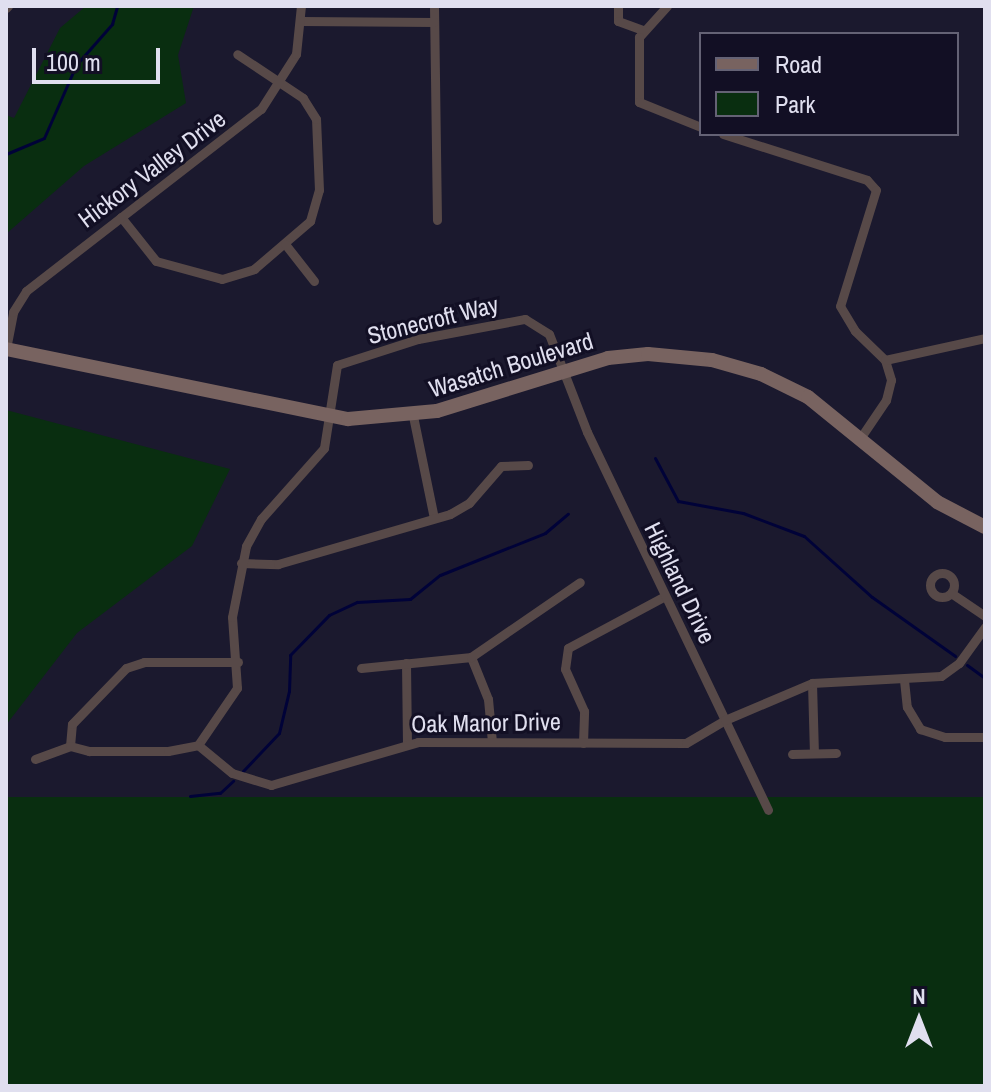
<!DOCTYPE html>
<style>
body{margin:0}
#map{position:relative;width:991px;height:1092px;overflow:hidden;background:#1b192e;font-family:"Archivo Narrow",sans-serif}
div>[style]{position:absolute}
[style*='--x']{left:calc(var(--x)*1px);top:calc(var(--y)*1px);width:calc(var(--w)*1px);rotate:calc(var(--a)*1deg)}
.green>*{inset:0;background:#092e10;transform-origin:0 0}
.stream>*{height:3px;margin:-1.5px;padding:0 1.5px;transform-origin:1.5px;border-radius:1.5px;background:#000238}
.street>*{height:9px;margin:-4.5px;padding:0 4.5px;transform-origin:4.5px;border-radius:4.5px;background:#574948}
.street>.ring{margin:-4.5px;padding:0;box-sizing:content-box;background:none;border:9px solid #574948;border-radius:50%}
.secondary>*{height:14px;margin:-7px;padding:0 7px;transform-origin:7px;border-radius:7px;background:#786360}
span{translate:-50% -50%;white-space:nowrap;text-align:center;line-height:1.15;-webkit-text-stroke:6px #120f24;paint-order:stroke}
.street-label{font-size:24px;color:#e0dfef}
.frame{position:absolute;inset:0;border:8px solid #e0dfef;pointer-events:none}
.legend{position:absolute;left:699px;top:32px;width:260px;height:104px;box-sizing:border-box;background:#120f24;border:2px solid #646275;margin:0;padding:10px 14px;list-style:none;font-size:24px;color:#e0dfef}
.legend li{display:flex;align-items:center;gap:16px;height:40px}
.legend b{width:40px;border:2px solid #646275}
.north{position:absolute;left:879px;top:980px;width:80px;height:80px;-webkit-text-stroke:6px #120f24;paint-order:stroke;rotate:0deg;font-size:22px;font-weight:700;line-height:32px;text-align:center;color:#e0dfef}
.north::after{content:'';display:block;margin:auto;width:28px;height:36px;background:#e0dfef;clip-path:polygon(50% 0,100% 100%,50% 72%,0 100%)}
.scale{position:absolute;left:32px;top:48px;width:128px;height:36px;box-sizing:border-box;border:4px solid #e0dfef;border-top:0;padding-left:10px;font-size:24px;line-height:28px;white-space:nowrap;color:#e0dfef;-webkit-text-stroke:6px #120f24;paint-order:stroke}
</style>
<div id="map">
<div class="green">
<i style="clip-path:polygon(86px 6px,194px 6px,178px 55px,186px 103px,84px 166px,6px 234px,6px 115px,14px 118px,60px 28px)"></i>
<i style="clip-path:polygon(6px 410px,230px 469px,192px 546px,77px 633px,6px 725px)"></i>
<i style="left:985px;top:797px;width:289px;height:979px;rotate:90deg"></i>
</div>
<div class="stream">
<i style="--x:6;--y:154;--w:41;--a:-22.8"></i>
<i style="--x:44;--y:138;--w:80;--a:-66.3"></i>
<i style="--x:76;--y:65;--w:55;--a:-48.7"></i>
<i style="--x:112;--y:24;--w:19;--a:-74"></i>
<i style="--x:655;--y:458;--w:49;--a:61.9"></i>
<i style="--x:678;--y:501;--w:66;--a:10.5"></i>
<i style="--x:743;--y:513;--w:65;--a:20.7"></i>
<i style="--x:804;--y:536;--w:91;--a:41.9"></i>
<i style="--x:872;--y:597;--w:102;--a:35.4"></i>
<i style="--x:967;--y:665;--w:22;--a:36"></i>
<i style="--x:243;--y:771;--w:52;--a:-46.5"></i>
<i style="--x:279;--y:733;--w:43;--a:-76.6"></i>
<i style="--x:289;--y:691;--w:36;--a:-88"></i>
<i style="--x:290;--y:655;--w:56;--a:-45.7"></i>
<i style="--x:329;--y:615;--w:31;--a:-25"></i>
<i style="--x:357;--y:602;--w:53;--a:-3.2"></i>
<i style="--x:410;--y:599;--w:38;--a:-39"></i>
<i style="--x:440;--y:575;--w:113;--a:-21.8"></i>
<i style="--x:545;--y:533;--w:30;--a:-40"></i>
<i style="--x:190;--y:796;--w:30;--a:-6"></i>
<i style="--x:220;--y:793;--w:18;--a:-43"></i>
</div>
<div class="street">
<i style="--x:434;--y:6;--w:214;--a:89.2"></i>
<i style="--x:618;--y:6;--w:15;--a:90"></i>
<i style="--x:618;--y:21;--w:27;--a:20"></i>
<i style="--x:667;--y:6;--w:42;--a:132.1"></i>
<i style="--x:639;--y:37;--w:65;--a:90"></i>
<i style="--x:639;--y:102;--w:67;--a:22"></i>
<i style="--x:6;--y:8;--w:3;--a:-45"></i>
<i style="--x:301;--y:21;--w:133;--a:0.4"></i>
<i style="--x:723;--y:134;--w:151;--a:17.7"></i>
<i style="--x:867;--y:180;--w:13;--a:48"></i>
<i style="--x:876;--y:190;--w:121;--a:107.2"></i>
<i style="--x:840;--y:306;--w:29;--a:59"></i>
<i style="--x:855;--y:331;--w:42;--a:44"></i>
<i style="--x:885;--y:360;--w:21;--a:73"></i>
<i style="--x:891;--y:380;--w:21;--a:104"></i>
<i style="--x:886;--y:400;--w:45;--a:124"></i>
<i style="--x:121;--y:217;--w:56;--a:51.5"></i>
<i style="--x:156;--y:261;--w:68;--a:15.3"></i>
<i style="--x:222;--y:279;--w:34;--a:-17"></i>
<i style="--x:254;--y:269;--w:74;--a:-40.6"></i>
<i style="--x:310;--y:221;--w:32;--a:-74"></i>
<i style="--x:319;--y:190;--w:71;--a:-92.4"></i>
<i style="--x:316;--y:119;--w:25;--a:-122"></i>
<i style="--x:303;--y:98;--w:79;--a:-146.3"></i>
<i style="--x:285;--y:244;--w:47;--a:51.9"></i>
<i style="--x:6;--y:349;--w:38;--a:-79"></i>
<i style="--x:13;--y:312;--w:25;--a:-58"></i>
<i style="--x:26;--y:291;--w:297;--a:-37.8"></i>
<i style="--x:261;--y:109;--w:65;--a:-57.5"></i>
<i style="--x:296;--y:54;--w:48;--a:-84.1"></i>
<i style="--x:885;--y:360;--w:102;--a:-12.4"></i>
<i style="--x:413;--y:416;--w:104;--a:78.4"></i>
<i style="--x:241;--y:563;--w:37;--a:2"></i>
<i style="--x:278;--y:564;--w:179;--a:-16.2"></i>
<i style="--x:450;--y:514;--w:22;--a:-30"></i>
<i style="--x:469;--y:503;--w:49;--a:-49.1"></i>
<i style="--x:501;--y:466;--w:27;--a:-2"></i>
<i class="ring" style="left:930px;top:573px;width:15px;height:15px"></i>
<i style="--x:951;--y:593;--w:41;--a:34.1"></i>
<i style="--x:471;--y:657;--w:45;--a:68"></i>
<i style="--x:488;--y:699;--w:43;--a:84.7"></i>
<i style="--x:406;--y:663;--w:81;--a:89.3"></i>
<i style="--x:361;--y:668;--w:111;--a:-5.7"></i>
<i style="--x:471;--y:657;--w:132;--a:-34.5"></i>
<i style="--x:904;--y:680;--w:27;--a:84"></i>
<i style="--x:907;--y:707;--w:26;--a:59"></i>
<i style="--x:920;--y:729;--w:26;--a:18"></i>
<i style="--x:945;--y:737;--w:40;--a:0"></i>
<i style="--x:812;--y:683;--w:70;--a:88.4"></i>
<i style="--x:583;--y:743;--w:32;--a:-88"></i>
<i style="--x:584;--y:711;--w:46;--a:-114.3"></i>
<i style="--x:565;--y:669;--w:21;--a:-82"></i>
<i style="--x:568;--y:648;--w:108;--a:-28.2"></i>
<i style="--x:198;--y:745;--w:69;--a:-55.6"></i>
<i style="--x:237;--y:688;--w:71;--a:-94"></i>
<i style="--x:232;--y:617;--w:72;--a:-78.8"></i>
<i style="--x:246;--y:546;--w:31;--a:-61"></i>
<i style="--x:261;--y:519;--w:95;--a:-48.4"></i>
<i style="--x:324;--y:448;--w:84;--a:-81.1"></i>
<i style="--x:337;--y:365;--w:85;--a:-17.8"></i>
<i style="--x:418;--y:339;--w:109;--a:-10.6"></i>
<i style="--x:525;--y:319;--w:28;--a:32"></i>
<i style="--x:549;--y:334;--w:105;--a:68.8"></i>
<i style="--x:587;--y:432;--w:419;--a:64.4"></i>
<i style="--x:198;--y:745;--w:44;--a:39.5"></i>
<i style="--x:232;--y:773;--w:41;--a:17.1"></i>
<i style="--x:271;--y:785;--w:153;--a:-16.3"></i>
<i style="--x:418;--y:742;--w:268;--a:0.2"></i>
<i style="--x:686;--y:743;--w:45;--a:-30.5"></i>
<i style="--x:725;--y:720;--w:95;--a:-23"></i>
<i style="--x:812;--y:683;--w:129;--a:-3.1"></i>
<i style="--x:941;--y:676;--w:22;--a:-36"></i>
<i style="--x:959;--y:663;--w:44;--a:-54.2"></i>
<i style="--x:70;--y:746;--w:22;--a:-85"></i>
<i style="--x:72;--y:724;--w:78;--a:-46"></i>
<i style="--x:126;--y:668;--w:19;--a:-18"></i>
<i style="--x:144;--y:662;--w:94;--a:0"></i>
<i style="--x:792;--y:754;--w:44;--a:-1.3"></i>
<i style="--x:35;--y:759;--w:37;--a:-20"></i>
<i style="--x:70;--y:746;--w:20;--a:15"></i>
<i style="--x:89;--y:751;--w:79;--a:0"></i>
<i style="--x:168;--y:751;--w:31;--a:-11"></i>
</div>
<div class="secondary">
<i style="--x:6;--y:349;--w:349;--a:11.6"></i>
<i style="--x:348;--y:419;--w:89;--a:-5.1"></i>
<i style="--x:437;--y:411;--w:179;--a:-17.2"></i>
<i style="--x:608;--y:358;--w:40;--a:-5.7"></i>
<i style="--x:648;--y:354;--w:64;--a:5.4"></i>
<i style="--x:712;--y:360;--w:51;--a:15.9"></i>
<i style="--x:761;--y:374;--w:52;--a:26.1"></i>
<i style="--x:808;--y:397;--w:166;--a:39.1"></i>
<i style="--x:937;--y:502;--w:54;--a:27.5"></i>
</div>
<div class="street-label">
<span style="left:152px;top:169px;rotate:-37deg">Hickory Valley Drive</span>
<span style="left:433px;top:320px;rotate:-14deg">Stonecroft Way</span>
<span style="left:511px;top:365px;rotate:-17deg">Wasatch Boulevard</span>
<span style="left:680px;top:583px;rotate:64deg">Highland Drive</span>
<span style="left:486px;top:723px;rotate:-1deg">Oak Manor Drive</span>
</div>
<div class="frame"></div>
<ul class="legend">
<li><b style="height:10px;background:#786360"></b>Road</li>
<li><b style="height:22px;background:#092e10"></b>Park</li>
</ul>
<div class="north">N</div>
<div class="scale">100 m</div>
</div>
